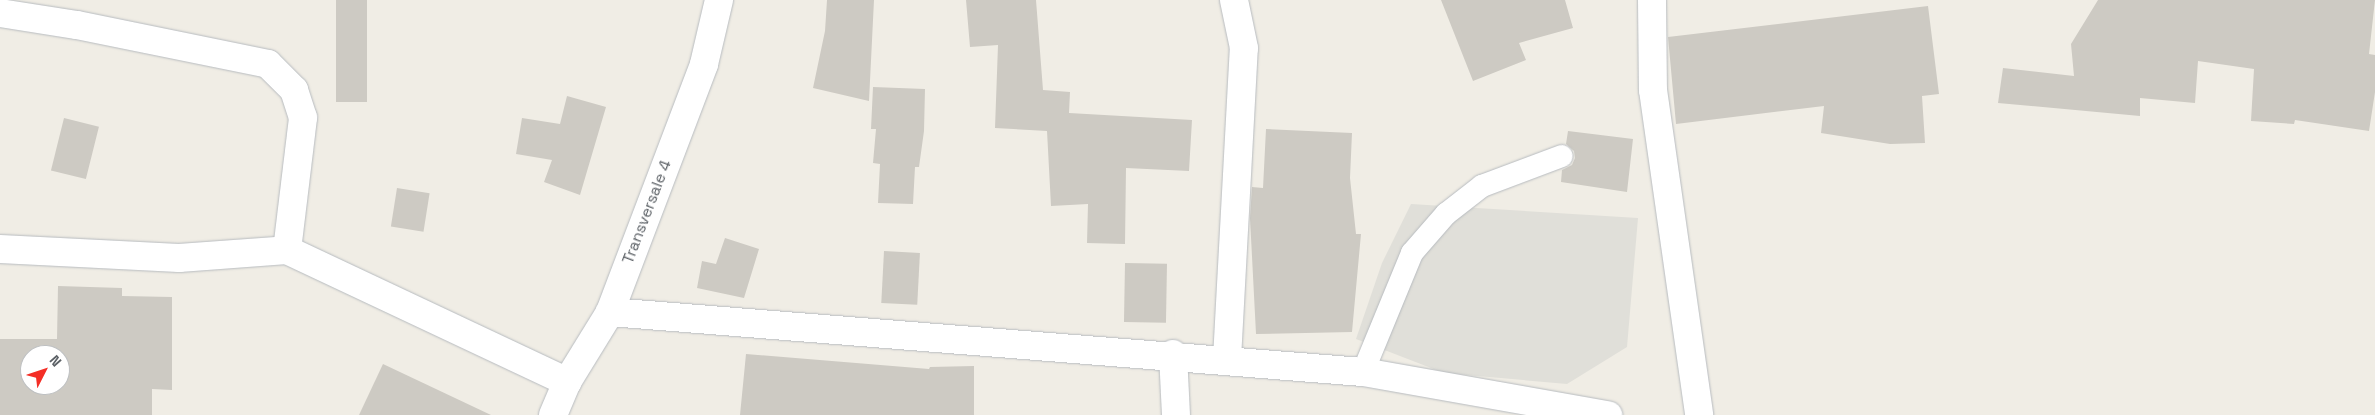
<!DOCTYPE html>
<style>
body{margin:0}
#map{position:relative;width:2375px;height:415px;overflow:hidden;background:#f0ede5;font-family:"Space Grotesk",sans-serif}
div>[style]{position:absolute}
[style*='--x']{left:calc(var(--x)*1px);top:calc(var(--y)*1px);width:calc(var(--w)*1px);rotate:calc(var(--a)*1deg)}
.industrial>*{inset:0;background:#e0dfd9}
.building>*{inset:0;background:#cdcac3;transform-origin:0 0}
.roads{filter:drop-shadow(0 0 1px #b7bbbf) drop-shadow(0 0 1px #b7bbbf)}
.service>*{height:22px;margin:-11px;padding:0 11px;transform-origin:11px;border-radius:11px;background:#fff}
.minor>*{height:28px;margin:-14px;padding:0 14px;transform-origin:14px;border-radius:14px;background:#fff}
.secondary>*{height:28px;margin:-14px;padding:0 14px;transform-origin:14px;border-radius:14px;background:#fff}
span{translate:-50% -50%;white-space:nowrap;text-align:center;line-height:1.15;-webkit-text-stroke:4px #fff;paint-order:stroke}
.street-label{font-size:16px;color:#5c6166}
.north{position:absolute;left:20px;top:345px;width:50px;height:50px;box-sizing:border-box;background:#fff;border:1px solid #bec0c2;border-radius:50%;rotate:49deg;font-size:14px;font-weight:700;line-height:20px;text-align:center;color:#5c6166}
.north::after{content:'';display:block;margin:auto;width:18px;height:22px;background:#f42e26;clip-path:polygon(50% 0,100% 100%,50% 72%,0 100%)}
</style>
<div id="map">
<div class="industrial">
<i style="clip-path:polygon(1411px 204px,1638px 218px,1627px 347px,1567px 384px,1444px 373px,1356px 339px,1382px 263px)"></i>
</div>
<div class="building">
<i style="left:336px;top:0;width:31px;height:102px"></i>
<i style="clip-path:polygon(827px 0,874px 0,869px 101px,813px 88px,825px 31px)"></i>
<i style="clip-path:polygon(966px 0,1036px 0,1043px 90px,1070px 92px,1069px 113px,1192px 120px,1189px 171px,1126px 168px,1125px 244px,1087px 243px,1088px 204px,1051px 206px,1047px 131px,995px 128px,998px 45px,970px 47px)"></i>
<i style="clip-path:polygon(1441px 0,1565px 0,1573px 28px,1519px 43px,1526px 60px,1473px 81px)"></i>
<i style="clip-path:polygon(2098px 0,2375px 0,2369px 54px,2375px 55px,2375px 92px,2369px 131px,2295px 120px,2294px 124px,2251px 121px,2254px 69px,2198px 61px,2195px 103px,2140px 98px,2140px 116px,1998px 103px,2003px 68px,2074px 76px,2071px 44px)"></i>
<i style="clip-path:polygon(1928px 6px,1939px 94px,1922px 96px,1925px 143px,1890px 144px,1821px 133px,1824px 106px,1676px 124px,1668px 37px)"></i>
<i style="clip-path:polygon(873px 87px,925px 89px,924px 131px,919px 167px,915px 167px,913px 204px,878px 203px,880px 164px,873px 163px,876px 129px,871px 129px)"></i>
<i style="clip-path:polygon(567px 96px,606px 107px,580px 195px,544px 182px,552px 160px,516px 154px,522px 118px,560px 124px)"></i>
<i style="left:64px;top:118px;width:36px;height:54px;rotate:14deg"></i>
<i style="clip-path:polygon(1266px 129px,1352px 133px,1350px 178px,1356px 234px,1361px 234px,1352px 332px,1256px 334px,1250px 218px,1252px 187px,1263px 188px)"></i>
<i style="clip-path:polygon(1568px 131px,1633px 139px,1627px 192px,1561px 182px,1562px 170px,1572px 165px,1575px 158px,1574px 151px,1566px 144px)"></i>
<i style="left:397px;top:188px;width:33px;height:39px;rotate:9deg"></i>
<i style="clip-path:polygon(725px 238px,759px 249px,744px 298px,697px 288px,702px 261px,716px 264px)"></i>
<i style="left:884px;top:251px;width:36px;height:52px;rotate:3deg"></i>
<i style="left:1125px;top:263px;width:42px;height:59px;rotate:1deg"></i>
<i style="clip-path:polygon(evenodd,58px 286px,122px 288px,122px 296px,172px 297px,172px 390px,152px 389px,152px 415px,0 415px,0 339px,57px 339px,58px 286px,30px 355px,60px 355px,60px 385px,30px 385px,30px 355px)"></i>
<i style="clip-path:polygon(746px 354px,929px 369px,930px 367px,974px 366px,974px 415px,740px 415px)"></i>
<i style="clip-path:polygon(383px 364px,491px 415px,359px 415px)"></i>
</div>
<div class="roads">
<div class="service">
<i style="--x:1363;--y:372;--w:129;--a:-67.6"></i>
<i style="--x:1412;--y:253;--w:52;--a:-48.9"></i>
<i style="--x:1446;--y:214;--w:46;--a:-37.9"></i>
<i style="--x:1482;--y:186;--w:85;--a:-20.6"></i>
</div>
<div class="minor">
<i style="--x:1652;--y:0;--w:90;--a:89.4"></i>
<i style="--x:1653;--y:90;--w:328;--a:81.9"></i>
<i style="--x:0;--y:13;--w:78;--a:8.9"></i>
<i style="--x:77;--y:25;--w:195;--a:11.5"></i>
<i style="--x:268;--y:64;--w:37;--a:45"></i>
<i style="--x:294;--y:90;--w:29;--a:72"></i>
<i style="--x:303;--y:118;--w:133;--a:96.9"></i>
<i style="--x:0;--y:249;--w:179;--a:2.9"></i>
<i style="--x:179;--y:258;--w:108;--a:-4.2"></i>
<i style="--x:287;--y:250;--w:310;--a:25.2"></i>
<i style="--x:610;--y:312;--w:755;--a:4.56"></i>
<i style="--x:1363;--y:372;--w:249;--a:10"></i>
<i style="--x:1173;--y:354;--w:61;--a:87.2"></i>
<i style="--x:1227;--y:359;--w:311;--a:-86.9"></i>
<i style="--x:1244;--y:48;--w:49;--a:-101.8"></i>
</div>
<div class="secondary">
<i style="--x:553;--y:415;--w:36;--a:-67"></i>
<i style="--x:567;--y:382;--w:82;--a:-58.4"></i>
<i style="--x:610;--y:312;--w:265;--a:-69.2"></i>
<i style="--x:704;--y:64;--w:66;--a:-76.8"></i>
</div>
</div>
<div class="street-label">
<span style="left:647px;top:212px;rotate:-69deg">Transversale 4</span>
</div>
<div class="north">N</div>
</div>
